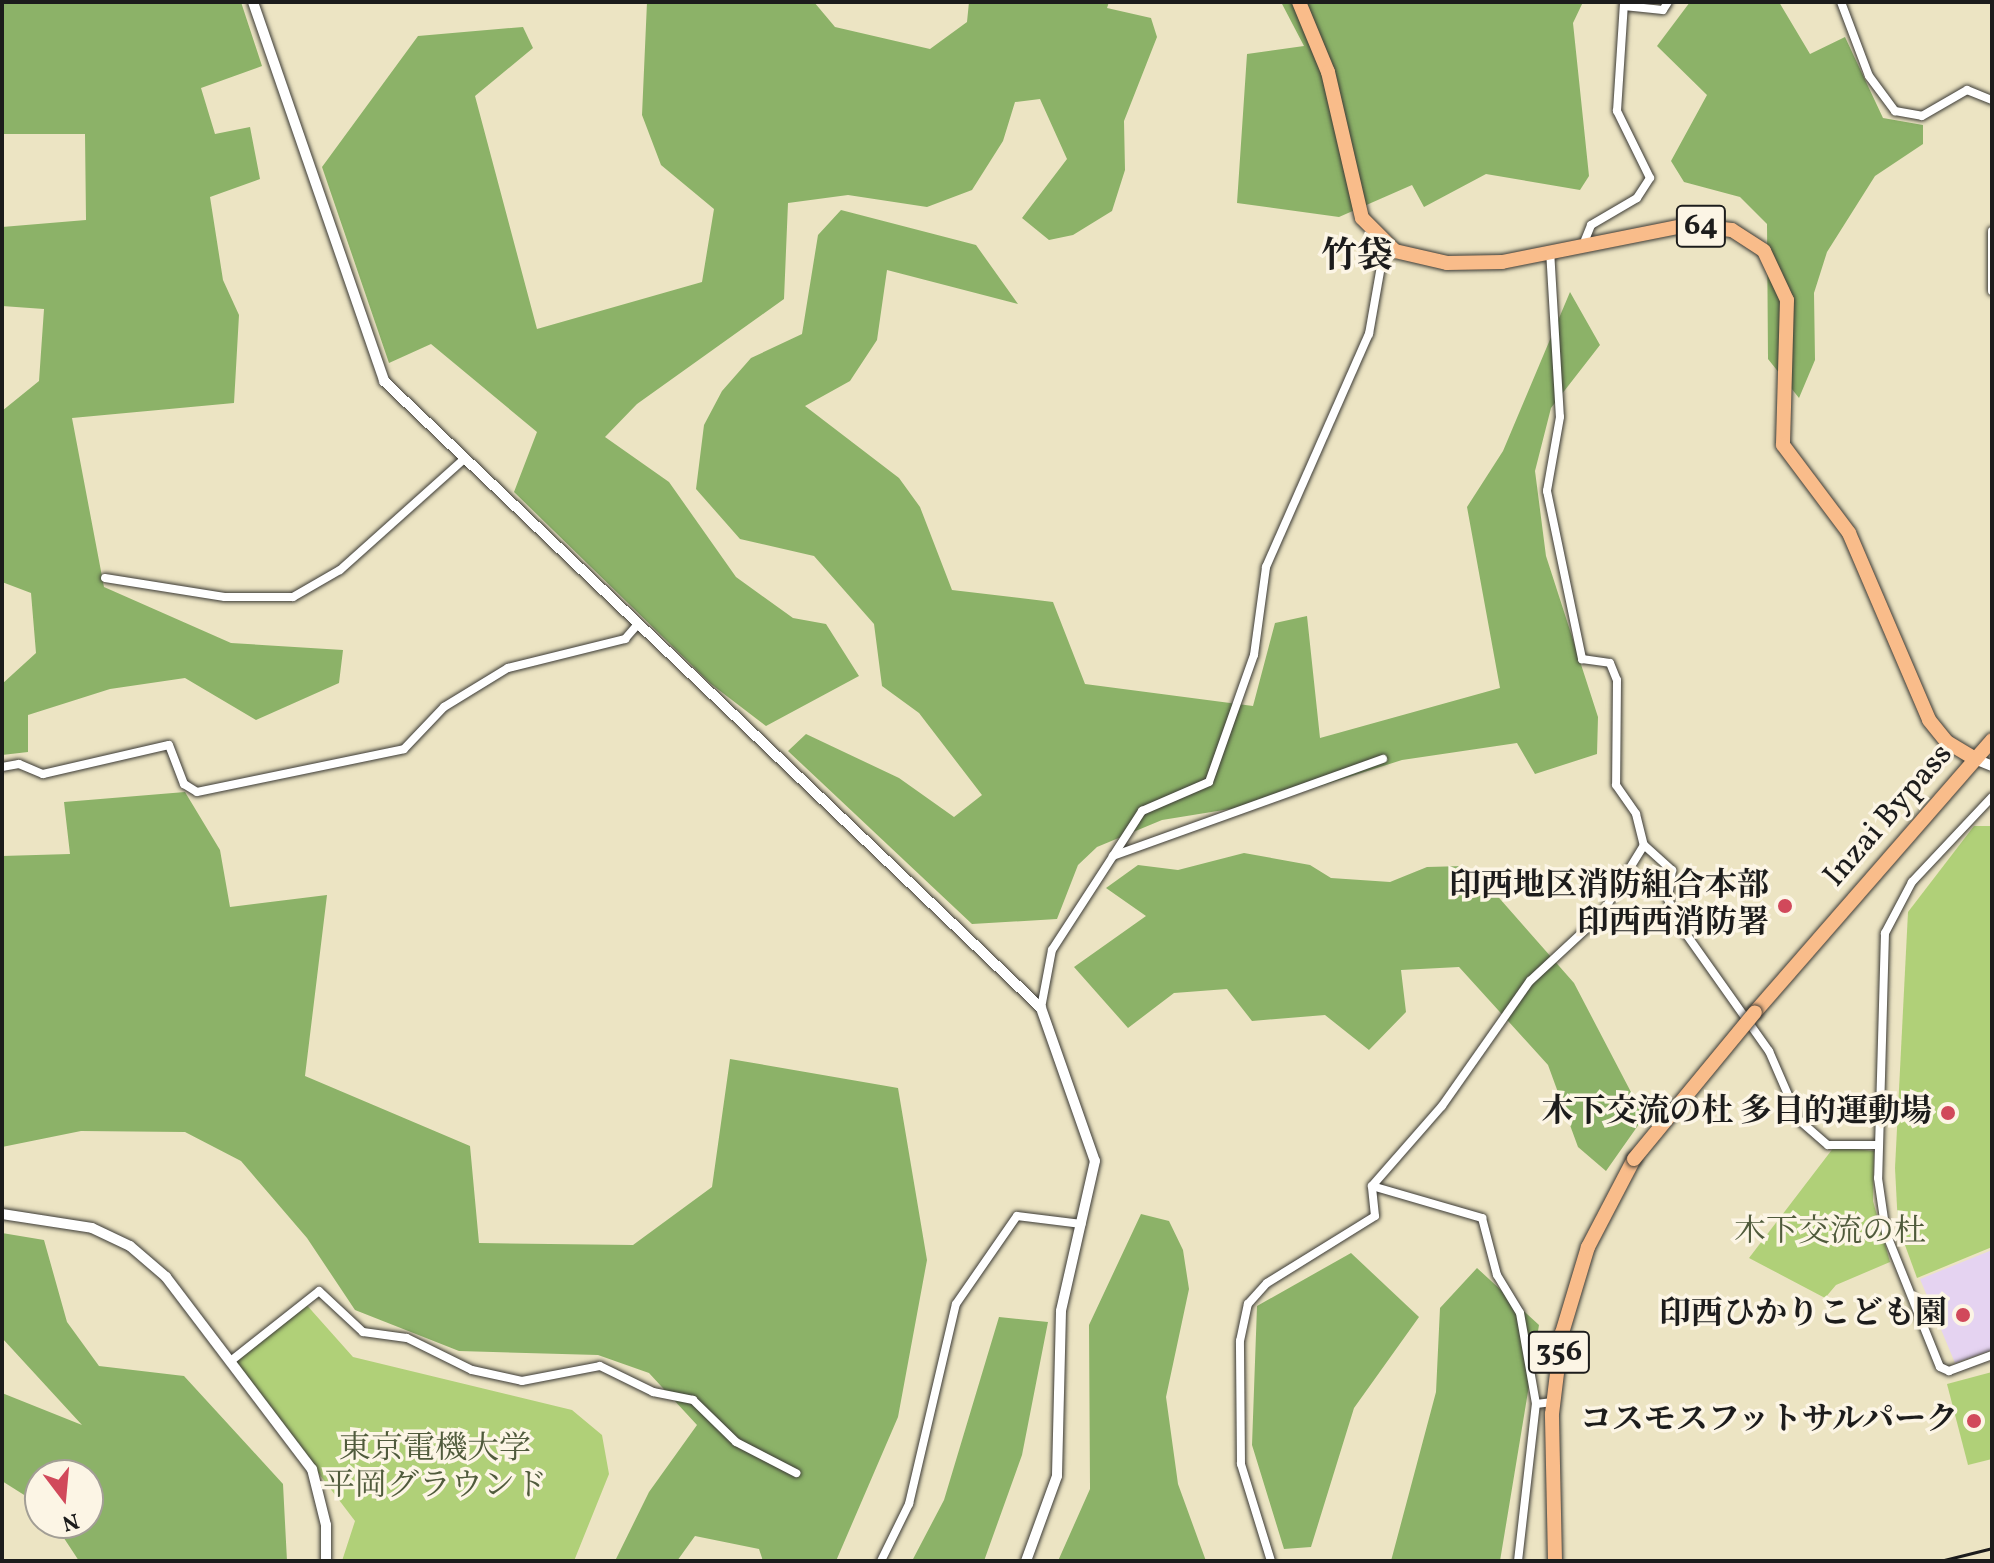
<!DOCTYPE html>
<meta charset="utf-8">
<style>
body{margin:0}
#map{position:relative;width:1994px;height:1563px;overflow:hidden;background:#ece4c3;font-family:Vollkorn,"Noto Serif JP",serif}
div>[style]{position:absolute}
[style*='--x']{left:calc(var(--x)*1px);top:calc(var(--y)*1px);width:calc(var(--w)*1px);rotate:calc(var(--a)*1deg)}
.built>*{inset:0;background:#e5d3f1}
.green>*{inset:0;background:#b0d078}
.forest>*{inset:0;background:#8cb268}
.roads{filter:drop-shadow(0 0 2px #3b3a35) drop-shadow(0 0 2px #3b3a35)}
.minor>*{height:8px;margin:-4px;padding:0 4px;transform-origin:4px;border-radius:4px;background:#fff}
.tertiary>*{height:10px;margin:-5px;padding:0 5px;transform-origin:5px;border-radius:5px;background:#fff}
.primary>*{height:14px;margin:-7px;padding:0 7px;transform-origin:7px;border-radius:7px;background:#f9bc8a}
.trunk>*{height:14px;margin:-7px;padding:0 7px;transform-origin:7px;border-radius:7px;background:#f9bc8a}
.rail>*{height:3px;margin:-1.5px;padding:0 1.5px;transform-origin:1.5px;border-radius:1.5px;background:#1c1c1c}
.bridges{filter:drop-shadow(0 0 2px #3b3a35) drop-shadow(0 0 2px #3b3a35)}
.trunk-bridge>*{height:14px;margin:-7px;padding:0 7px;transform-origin:7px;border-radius:7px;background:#f9bc8a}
.dots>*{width:22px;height:22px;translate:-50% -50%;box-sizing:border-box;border:4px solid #fcf5e5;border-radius:50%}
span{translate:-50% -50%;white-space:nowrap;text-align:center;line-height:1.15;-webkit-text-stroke:7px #fcf5e5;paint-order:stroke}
.shield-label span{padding:2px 6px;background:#fcf5e5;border:2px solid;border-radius:6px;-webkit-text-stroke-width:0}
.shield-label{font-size:30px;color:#1c1c1c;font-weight:700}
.street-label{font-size:32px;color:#1c1c1c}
.poi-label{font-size:32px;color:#1c1c1c;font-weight:700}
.right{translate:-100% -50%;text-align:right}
.park-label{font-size:32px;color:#505b3c}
.quarter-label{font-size:36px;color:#1c1c1c;font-weight:700}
.frame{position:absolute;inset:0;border:4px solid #1c1c1c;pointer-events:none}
.north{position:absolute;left:24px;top:1459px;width:80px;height:80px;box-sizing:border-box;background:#fcf5e5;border:2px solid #a29e95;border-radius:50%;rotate:164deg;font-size:22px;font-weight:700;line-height:32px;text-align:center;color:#1c1c1c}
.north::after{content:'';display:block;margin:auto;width:28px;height:36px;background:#d1495b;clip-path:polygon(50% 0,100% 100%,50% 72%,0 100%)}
</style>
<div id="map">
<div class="built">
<i style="clip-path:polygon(1992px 1250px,1992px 1350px,1955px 1363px,1920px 1279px)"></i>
</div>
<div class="green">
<i style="clip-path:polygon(1974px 826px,1992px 826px,1992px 1247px,1917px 1278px,1898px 1226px,1895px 1168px,1908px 912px)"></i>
<i style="clip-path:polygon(1834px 1147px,1874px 1151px,1873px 1201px,1890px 1262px,1836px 1285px,1825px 1298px,1749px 1258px)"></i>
<i style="clip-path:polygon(304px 1302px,353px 1357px,572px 1410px,602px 1435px,609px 1474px,574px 1561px,342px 1561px,355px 1521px,232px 1360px)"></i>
<i style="clip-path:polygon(1992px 1372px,1992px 1459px,1968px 1465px,1947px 1384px)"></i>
</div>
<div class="forest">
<i style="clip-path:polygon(2px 2px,241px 2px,262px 66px,201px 88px,215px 134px,250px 127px,260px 179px,210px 197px,223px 280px,239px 315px,234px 403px,72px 418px,104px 587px,231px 643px,343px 650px,339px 683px,256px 720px,185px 678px,110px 689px,28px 715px,28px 752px,2px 755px,2px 684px,36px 653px,31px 593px,2px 582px,2px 411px,39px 381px,44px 309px,2px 306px,2px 227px,86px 220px,85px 134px,2px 134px)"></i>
<i style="clip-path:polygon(647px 2px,814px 2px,835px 27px,930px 49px,967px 22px,969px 2px,1109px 2px,1107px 8px,1151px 18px,1157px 37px,1124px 121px,1125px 170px,1112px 211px,1073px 235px,1049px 240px,1022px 218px,1067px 159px,1040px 99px,1015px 102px,1003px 141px,972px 190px,927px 207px,848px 195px,788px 203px,784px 299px,637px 404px,605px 437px,669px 482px,736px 577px,793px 618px,826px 624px,859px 676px,766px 726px,711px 684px,514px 492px,537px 432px,431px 344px,389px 363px,322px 167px,418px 36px,523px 27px,533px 48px,475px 96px,537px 329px,702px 282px,714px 209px,661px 165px,642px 115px)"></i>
<i style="clip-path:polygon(1281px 2px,1583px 2px,1573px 23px,1589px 176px,1580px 190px,1486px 174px,1424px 207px,1412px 185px,1339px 217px,1237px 203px,1247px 54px,1304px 46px)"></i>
<i style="clip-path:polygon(1690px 2px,1779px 2px,1810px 54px,1845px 37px,1883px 118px,1923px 125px,1923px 144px,1875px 176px,1827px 252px,1814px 293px,1815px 360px,1799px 398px,1768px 359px,1767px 224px,1740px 197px,1684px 182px,1671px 161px,1707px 95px,1657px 46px)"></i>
<i style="clip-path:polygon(841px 210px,976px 245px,1018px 304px,887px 270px,877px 340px,850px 381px,805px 406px,899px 478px,920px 507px,952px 590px,1053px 602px,1085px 684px,1253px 706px,1275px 623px,1307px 616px,1320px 738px,1500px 688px,1467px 507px,1503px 451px,1570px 292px,1600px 345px,1551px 408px,1535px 471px,1546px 556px,1598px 717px,1597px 754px,1535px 774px,1517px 743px,1402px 760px,1267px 803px,1162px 820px,1097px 847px,1078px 865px,1057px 919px,972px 924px,788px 751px,806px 734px,899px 778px,954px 817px,982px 795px,919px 713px,882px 686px,874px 624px,814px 556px,740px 539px,696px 489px,704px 425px,722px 391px,751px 358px,802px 334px,818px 235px)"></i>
<i style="clip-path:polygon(185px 792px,220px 850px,230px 907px,327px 895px,305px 1076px,470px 1146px,479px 1243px,633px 1245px,712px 1187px,730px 1059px,898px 1088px,927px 1260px,898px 1417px,836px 1561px,763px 1561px,759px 1549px,695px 1536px,677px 1561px,615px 1561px,649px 1492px,697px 1425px,649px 1373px,598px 1355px,459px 1351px,355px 1310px,307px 1238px,241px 1161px,185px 1132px,81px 1131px,2px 1147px,2px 856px,70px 854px,64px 802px)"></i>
<i style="clip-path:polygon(1244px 853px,1310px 865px,1331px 878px,1390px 882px,1427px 867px,1464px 866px,1486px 883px,1574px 983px,1644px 1117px,1606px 1171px,1578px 1147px,1548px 1065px,1459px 967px,1401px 970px,1406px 1012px,1369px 1050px,1325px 1015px,1252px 1021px,1227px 989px,1174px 993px,1128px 1028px,1074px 967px,1146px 916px,1106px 888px,1138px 865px,1178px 870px)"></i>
<i style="clip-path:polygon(1141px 1214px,1169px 1221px,1183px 1250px,1189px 1289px,1166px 1397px,1178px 1484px,1206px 1561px,1058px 1561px,1090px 1489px,1089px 1325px)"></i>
<i style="clip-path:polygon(2px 1233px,44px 1240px,67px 1322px,99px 1366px,184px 1376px,283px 1484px,287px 1561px,79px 1561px,54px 1523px,88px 1523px,88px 1475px,40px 1475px,40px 1505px,2px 1481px,2px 1393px,82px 1425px,2px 1338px)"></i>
<i style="clip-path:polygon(1351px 1253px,1419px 1317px,1354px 1408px,1311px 1547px,1284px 1549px,1252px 1445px,1257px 1306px)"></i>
<i style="clip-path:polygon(1477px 1268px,1539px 1325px,1500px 1561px,1391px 1561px,1436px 1392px,1440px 1308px)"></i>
<i style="clip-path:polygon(999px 1317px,1048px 1322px,1022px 1455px,984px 1561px,912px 1561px,944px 1500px)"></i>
</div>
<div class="roads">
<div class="minor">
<i style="--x:1841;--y:2;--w:79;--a:69.3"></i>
<i style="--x:1869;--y:76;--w:44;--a:53.4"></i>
<i style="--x:1895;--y:111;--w:27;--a:10"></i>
<i style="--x:1922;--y:116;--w:52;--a:-30"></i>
<i style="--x:1967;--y:90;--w:27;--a:22"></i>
<i style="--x:1624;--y:6;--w:39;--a:6"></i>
<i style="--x:1663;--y:10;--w:9;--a:-58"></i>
<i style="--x:1992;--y:231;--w:60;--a:90"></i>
<i style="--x:1585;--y:240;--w:16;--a:-68"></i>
<i style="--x:1591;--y:225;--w:53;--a:-30.4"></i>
<i style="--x:1637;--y:198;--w:24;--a:-57"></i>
<i style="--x:1650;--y:178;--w:75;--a:-116.2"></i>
<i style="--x:1617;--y:111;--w:109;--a:-86.3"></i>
<i style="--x:1550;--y:250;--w:167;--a:86.6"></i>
<i style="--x:1560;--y:417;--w:75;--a:100"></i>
<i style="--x:1547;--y:491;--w:172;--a:78.2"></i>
<i style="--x:1582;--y:659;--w:28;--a:8"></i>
<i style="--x:1610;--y:663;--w:18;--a:68"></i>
<i style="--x:1617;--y:680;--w:105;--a:90.5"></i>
<i style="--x:1616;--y:785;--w:35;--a:55"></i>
<i style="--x:1636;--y:814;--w:32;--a:76"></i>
<i style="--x:1644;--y:845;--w:38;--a:42"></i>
<i style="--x:1672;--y:870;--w:29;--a:98"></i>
<i style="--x:1668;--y:899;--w:27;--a:66"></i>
<i style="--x:1679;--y:924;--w:156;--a:54.7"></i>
<i style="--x:1769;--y:1051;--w:75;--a:66.5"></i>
<i style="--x:1799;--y:1120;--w:38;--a:41"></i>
<i style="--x:1828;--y:1145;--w:51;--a:0"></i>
<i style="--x:105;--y:578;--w:121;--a:9"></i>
<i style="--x:225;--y:597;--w:68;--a:0"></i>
<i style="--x:293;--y:597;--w:54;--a:-29.9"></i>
<i style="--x:340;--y:570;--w:164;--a:-41.8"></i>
<i style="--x:2;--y:767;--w:17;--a:-10"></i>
<i style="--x:19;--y:764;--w:26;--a:23"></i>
<i style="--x:43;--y:774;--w:129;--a:-13"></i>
<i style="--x:169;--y:745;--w:42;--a:69"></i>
<i style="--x:184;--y:784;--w:15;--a:32"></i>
<i style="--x:197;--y:792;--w:211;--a:-11.7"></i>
<i style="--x:404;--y:749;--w:58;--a:-46.4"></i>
<i style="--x:444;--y:707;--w:75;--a:-31.4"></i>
<i style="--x:508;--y:668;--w:121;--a:-13.9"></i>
<i style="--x:625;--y:639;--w:18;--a:-49"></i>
<i style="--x:1992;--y:797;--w:117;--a:133.3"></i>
<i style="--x:1912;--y:882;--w:58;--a:117.9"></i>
<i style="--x:1885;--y:933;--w:245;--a:91.6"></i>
<i style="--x:1878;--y:1178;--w:56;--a:81.7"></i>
<i style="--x:1886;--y:1233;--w:144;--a:68.1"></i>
<i style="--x:1940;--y:1367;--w:10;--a:24"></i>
<i style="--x:1949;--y:1371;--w:46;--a:-20.4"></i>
<i style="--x:1113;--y:856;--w:54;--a:-57.2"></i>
<i style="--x:1142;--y:811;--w:73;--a:-23.4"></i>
<i style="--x:1209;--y:782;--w:135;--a:-70.5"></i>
<i style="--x:1254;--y:655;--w:89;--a:-82.2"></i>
<i style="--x:1266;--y:567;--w:255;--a:-66.2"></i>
<i style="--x:1369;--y:334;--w:92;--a:-80"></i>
<i style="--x:1041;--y:1008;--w:59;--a:-79.3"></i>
<i style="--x:1052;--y:950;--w:112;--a:-57"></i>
<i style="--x:1113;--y:856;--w:287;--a:-19.8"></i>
<i style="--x:1372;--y:1186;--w:115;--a:16.2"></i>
<i style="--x:1482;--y:1218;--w:59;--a:75.3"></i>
<i style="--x:1497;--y:1275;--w:44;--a:58.8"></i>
<i style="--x:1520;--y:1313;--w:92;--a:80"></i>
<i style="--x:232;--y:1360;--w:111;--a:-38.4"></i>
<i style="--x:319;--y:1291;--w:60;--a:43"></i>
<i style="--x:363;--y:1332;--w:44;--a:7.8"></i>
<i style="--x:407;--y:1338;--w:72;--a:26.2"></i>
<i style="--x:472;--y:1370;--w:51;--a:12.4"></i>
<i style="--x:522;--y:1381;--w:79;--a:-10.9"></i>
<i style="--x:600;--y:1366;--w:59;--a:26.1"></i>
<i style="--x:653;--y:1392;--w:41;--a:11.3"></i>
<i style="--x:693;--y:1400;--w:60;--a:44.3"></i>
<i style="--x:736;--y:1442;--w:68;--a:27.3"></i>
<i style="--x:881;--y:1561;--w:64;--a:-63.8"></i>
<i style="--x:909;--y:1504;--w:205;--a:-76.8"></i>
<i style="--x:956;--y:1304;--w:107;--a:-55.3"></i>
<i style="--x:1017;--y:1216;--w:65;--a:7"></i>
<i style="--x:1271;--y:1561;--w:102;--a:-107.2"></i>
<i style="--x:1241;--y:1464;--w:123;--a:-90.5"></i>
<i style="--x:1240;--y:1341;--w:38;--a:-78"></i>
<i style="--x:1248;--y:1304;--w:28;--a:-48"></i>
<i style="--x:1267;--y:1283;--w:127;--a:-31.8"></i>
<i style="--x:1375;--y:1216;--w:30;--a:-96"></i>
<i style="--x:1372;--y:1186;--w:106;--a:-48.8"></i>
<i style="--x:1442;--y:1106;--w:153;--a:-54.9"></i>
<i style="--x:1530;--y:981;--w:97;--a:-42.9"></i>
<i style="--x:1601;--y:915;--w:82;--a:-58.4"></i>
<i style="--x:1518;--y:1561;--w:158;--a:-83.5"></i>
<i style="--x:1536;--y:1404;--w:17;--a:-7"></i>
</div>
<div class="tertiary">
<i style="--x:253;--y:2;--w:401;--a:70.9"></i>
<i style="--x:384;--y:381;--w:908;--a:43.66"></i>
<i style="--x:1041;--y:1008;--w:162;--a:70.6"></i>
<i style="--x:1095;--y:1161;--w:154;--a:102.8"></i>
<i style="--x:1061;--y:1311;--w:165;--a:91.4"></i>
<i style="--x:1057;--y:1476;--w:90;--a:110"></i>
<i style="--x:1975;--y:759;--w:18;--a:22"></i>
<i style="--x:2;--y:1214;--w:91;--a:8.8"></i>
<i style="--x:92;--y:1228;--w:42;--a:25.3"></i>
<i style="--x:130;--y:1246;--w:48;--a:40.7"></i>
<i style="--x:166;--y:1277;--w:241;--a:52.8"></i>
<i style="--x:312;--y:1469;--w:58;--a:76"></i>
<i style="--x:326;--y:1525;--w:36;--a:90"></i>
</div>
<div class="primary">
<i style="--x:1299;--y:2;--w:76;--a:67.5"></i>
<i style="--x:1328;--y:72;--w:150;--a:76.9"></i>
<i style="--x:1362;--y:218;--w:47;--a:45"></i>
<i style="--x:1395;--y:251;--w:53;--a:13"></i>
<i style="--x:1447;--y:263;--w:55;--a:-1"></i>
<i style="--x:1502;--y:262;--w:190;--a:-11.3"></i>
<i style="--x:1688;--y:225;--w:44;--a:6.5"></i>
<i style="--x:1732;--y:230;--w:38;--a:33"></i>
<i style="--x:1764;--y:251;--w:54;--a:64.9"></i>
<i style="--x:1787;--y:300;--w:145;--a:91.6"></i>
<i style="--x:1783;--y:445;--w:110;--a:53.1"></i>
<i style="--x:1849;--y:533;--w:203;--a:66.8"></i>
<i style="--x:1929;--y:720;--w:28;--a:51"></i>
<i style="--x:1947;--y:742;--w:33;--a:31"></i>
</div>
<div class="trunk">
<i style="--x:1755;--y:1012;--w:361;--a:-48.9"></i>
<i style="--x:1555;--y:1561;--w:147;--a:-91.2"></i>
<i style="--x:1552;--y:1414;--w:82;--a:-83"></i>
<i style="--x:1562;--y:1333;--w:90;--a:-73.2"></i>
<i style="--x:1588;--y:1247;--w:99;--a:-62.4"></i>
</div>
</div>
<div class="rail">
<i style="--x:1940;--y:1561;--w:54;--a:-14"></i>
</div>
<div class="bridges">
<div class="trunk-bridge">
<i style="--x:1634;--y:1159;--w:190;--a:-50.5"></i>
</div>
</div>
<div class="dots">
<i style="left:1785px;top:906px;background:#d1495b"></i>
<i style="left:1948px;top:1113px;background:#d1495b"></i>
<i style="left:1963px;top:1315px;background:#d1495b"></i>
<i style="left:1974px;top:1421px;background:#d1495b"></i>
</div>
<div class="shield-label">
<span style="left:1701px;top:226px">64</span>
<span style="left:1559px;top:1352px">356</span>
</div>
<div class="street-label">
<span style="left:1889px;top:816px;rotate:-49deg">Inzai Bypass</span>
</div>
<div class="poi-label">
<span class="right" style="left:1769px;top:906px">印西地区消防組合本部<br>印西西消防署</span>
<span class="right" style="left:1932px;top:1113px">木下交流の杜 多目的運動場</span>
<span class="right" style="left:1947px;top:1315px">印西ひかりこども園</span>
<span class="right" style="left:1958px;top:1421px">コスモスフットサルパーク</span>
</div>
<div class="park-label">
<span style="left:1830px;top:1233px">木下交流の杜</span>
<span style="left:435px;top:1469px">東京電機大学<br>平岡グラウンド</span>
</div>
<div class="quarter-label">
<span style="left:1357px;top:259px">竹袋</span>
</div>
<div class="frame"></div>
<div class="north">N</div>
</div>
